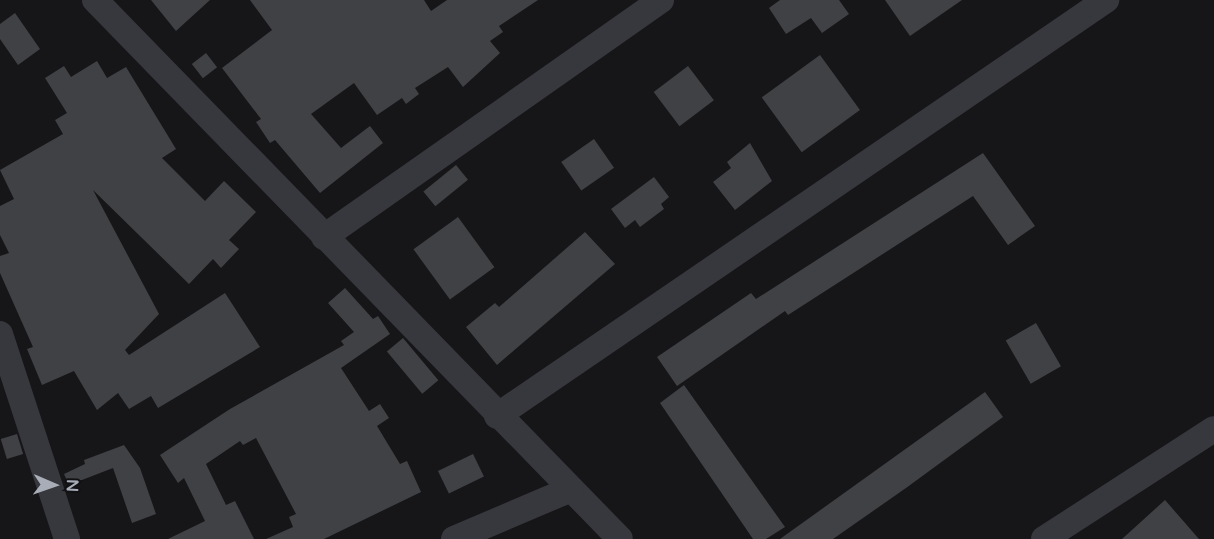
<!DOCTYPE html>
<style>
body{margin:0}
#map{position:relative;width:1214px;height:539px;overflow:hidden;background:#161618;font-family:"Varela Round",sans-serif}
div>[style]{position:absolute}
[style*='--x']{left:calc(var(--x)*1px);top:calc(var(--y)*1px);width:calc(var(--w)*1px);rotate:calc(var(--a)*1deg)}
.building>*{inset:0;background:#404145;transform-origin:0 0}
.minor>*{height:26px;margin:-13px;padding:0 13px;transform-origin:13px;border-radius:13px;background:#37383d}
span{translate:-50% -50%;white-space:nowrap;text-align:center;line-height:1.15;-webkit-text-stroke:5px #111113;paint-order:stroke}
.north{position:absolute;left:24px;top:455px;width:60px;height:60px;-webkit-text-stroke:4px #111113;paint-order:stroke;rotate:92deg;font-size:16px;font-weight:700;line-height:24px;text-align:center;color:#a8adb8}
.north::after{content:'';display:block;margin:auto;width:21px;height:27px;background:#a8adb8;clip-path:polygon(50% 0,100% 100%,50% 72%,0 100%)}
</style>
<div id="map">
<div class="building">
<i style="clip-path:polygon(151px 0,210px 0,176px 31px)"></i>
<i style="clip-path:polygon(250px 0,424px 0,431px 11px,447px 0,538px 0,499px 26px,503px 32px,490px 41px,500px 53px,463px 87px,448px 67px,415px 88px,419px 94px,406px 104px,402px 98px,377px 115px,354px 83px,311px 114px,341px 148px,370px 126px,383px 143px,320px 193px,275px 140px,270px 143px,256px 122px,261px 119px,222px 68px,272px 30px)"></i>
<i style="clip-path:polygon(780px 0,839px 0,849px 14px,822px 33px,811px 18px,786px 34px,769px 8px)"></i>
<i style="clip-path:polygon(885px 0,962px 0,910px 36px)"></i>
<i style="clip-path:polygon(15px 13px,40px 49px,18px 65px,0 39px,0 24px)"></i>
<i style="left:206px;top:53px;width:18px;height:18px;rotate:52deg"></i>
<i style="left:820px;top:55px;width:68px;height:72px;rotate:54deg"></i>
<i style="clip-path:polygon(97px 61px,107px 78px,126px 67px,176px 149px,162px 158px,205px 201px,224px 181px,256px 212px,229px 240px,239px 249px,221px 268px,213px 259px,189px 284px,93px 190px,159px 314px,125px 350px,129px 355px,225px 293px,260px 347px,158px 408px,151px 396px,129px 409px,118px 393px,97px 410px,74px 371px,42px 385px,27px 349px,33px 347px,0 273px,0 256px,9px 253px,0 235px,0 206px,14px 199px,0 170px,63px 134px,55px 120px,67px 113px,45px 78px,64px 66px,71px 77px)"></i>
<i style="left:688px;top:66px;width:43px;height:43px;rotate:53deg"></i>
<i style="left:594px;top:139px;width:35px;height:40px;rotate:55deg"></i>
<i style="clip-path:polygon(750px 143px,772px 181px,735px 210px,713px 182px,731px 168px,727px 162px)"></i>
<i style="clip-path:polygon(983px 153px,1035px 226px,1008px 245px,973px 196px,788px 315px,785px 311px,677px 386px,657px 357px,751px 293px,756px 299px)"></i>
<i style="left:456px;top:165px;width:19px;height:42px;rotate:51deg"></i>
<i style="clip-path:polygon(654px 177px,669px 197px,661px 204px,664px 209px,640px 227px,635px 220px,625px 228px,611px 209px)"></i>
<i style="left:458px;top:217px;width:62px;height:55px;rotate:54deg"></i>
<i style="clip-path:polygon(585px 232px,615px 264px,497px 365px,466px 327px,495px 303px,499px 307px)"></i>
<i style="clip-path:polygon(345px 288px,373px 319px,378px 316px,390px 334px,341px 368px,369px 411px,380px 404px,389px 418px,377px 426px,400px 464px,407px 461px,421px 492px,324px 539px,266px 539px,293px 527px,289px 517px,296px 514px,256px 438px,243px 445px,240px 441px,206px 464px,226px 505px,235px 501px,254px 539px,168px 539px,205px 521px,184px 478px,178px 483px,160px 455px,230px 409px,344px 345px,341px 341px,354px 332px,328px 303px)"></i>
<i style="left:1036px;top:323px;width:50px;height:35px;rotate:60deg"></i>
<i style="left:403px;top:338px;width:55px;height:21px;rotate:50deg"></i>
<i style="clip-path:polygon(684px 385px,785px 527px,766px 539px,753px 539px,660px 403px)"></i>
<i style="clip-path:polygon(985px 392px,1003px 417px,906px 488px,833px 539px,780px 539px)"></i>
<i style="left:17px;top:434px;width:21px;height:17px;rotate:73deg"></i>
<i style="clip-path:polygon(124px 445px,140px 468px,156px 514px,132px 523px,113px 468px,69px 485px,64px 474px,85px 464px,84px 460px)"></i>
<i style="left:473px;top:454px;width:25px;height:39px;rotate:64deg"></i>
<i style="clip-path:polygon(1165px 500px,1199px 539px,1122px 539px)"></i>
</div>
<div class="minor">
<i style="--x:95;--y:0;--w:752;--a:45.75"></i>
<i style="--x:324;--y:237;--w:412;--a:-35.1"></i>
<i style="--x:0;--y:334;--w:216;--a:71.9"></i>
<i style="--x:497;--y:416;--w:738;--a:-34.34"></i>
<i style="--x:454;--y:539;--w:127;--a:-23.1"></i>
<i style="--x:1044;--y:539;--w:202;--a:-32.9"></i>
</div>
<div class="north">N</div>
</div>
